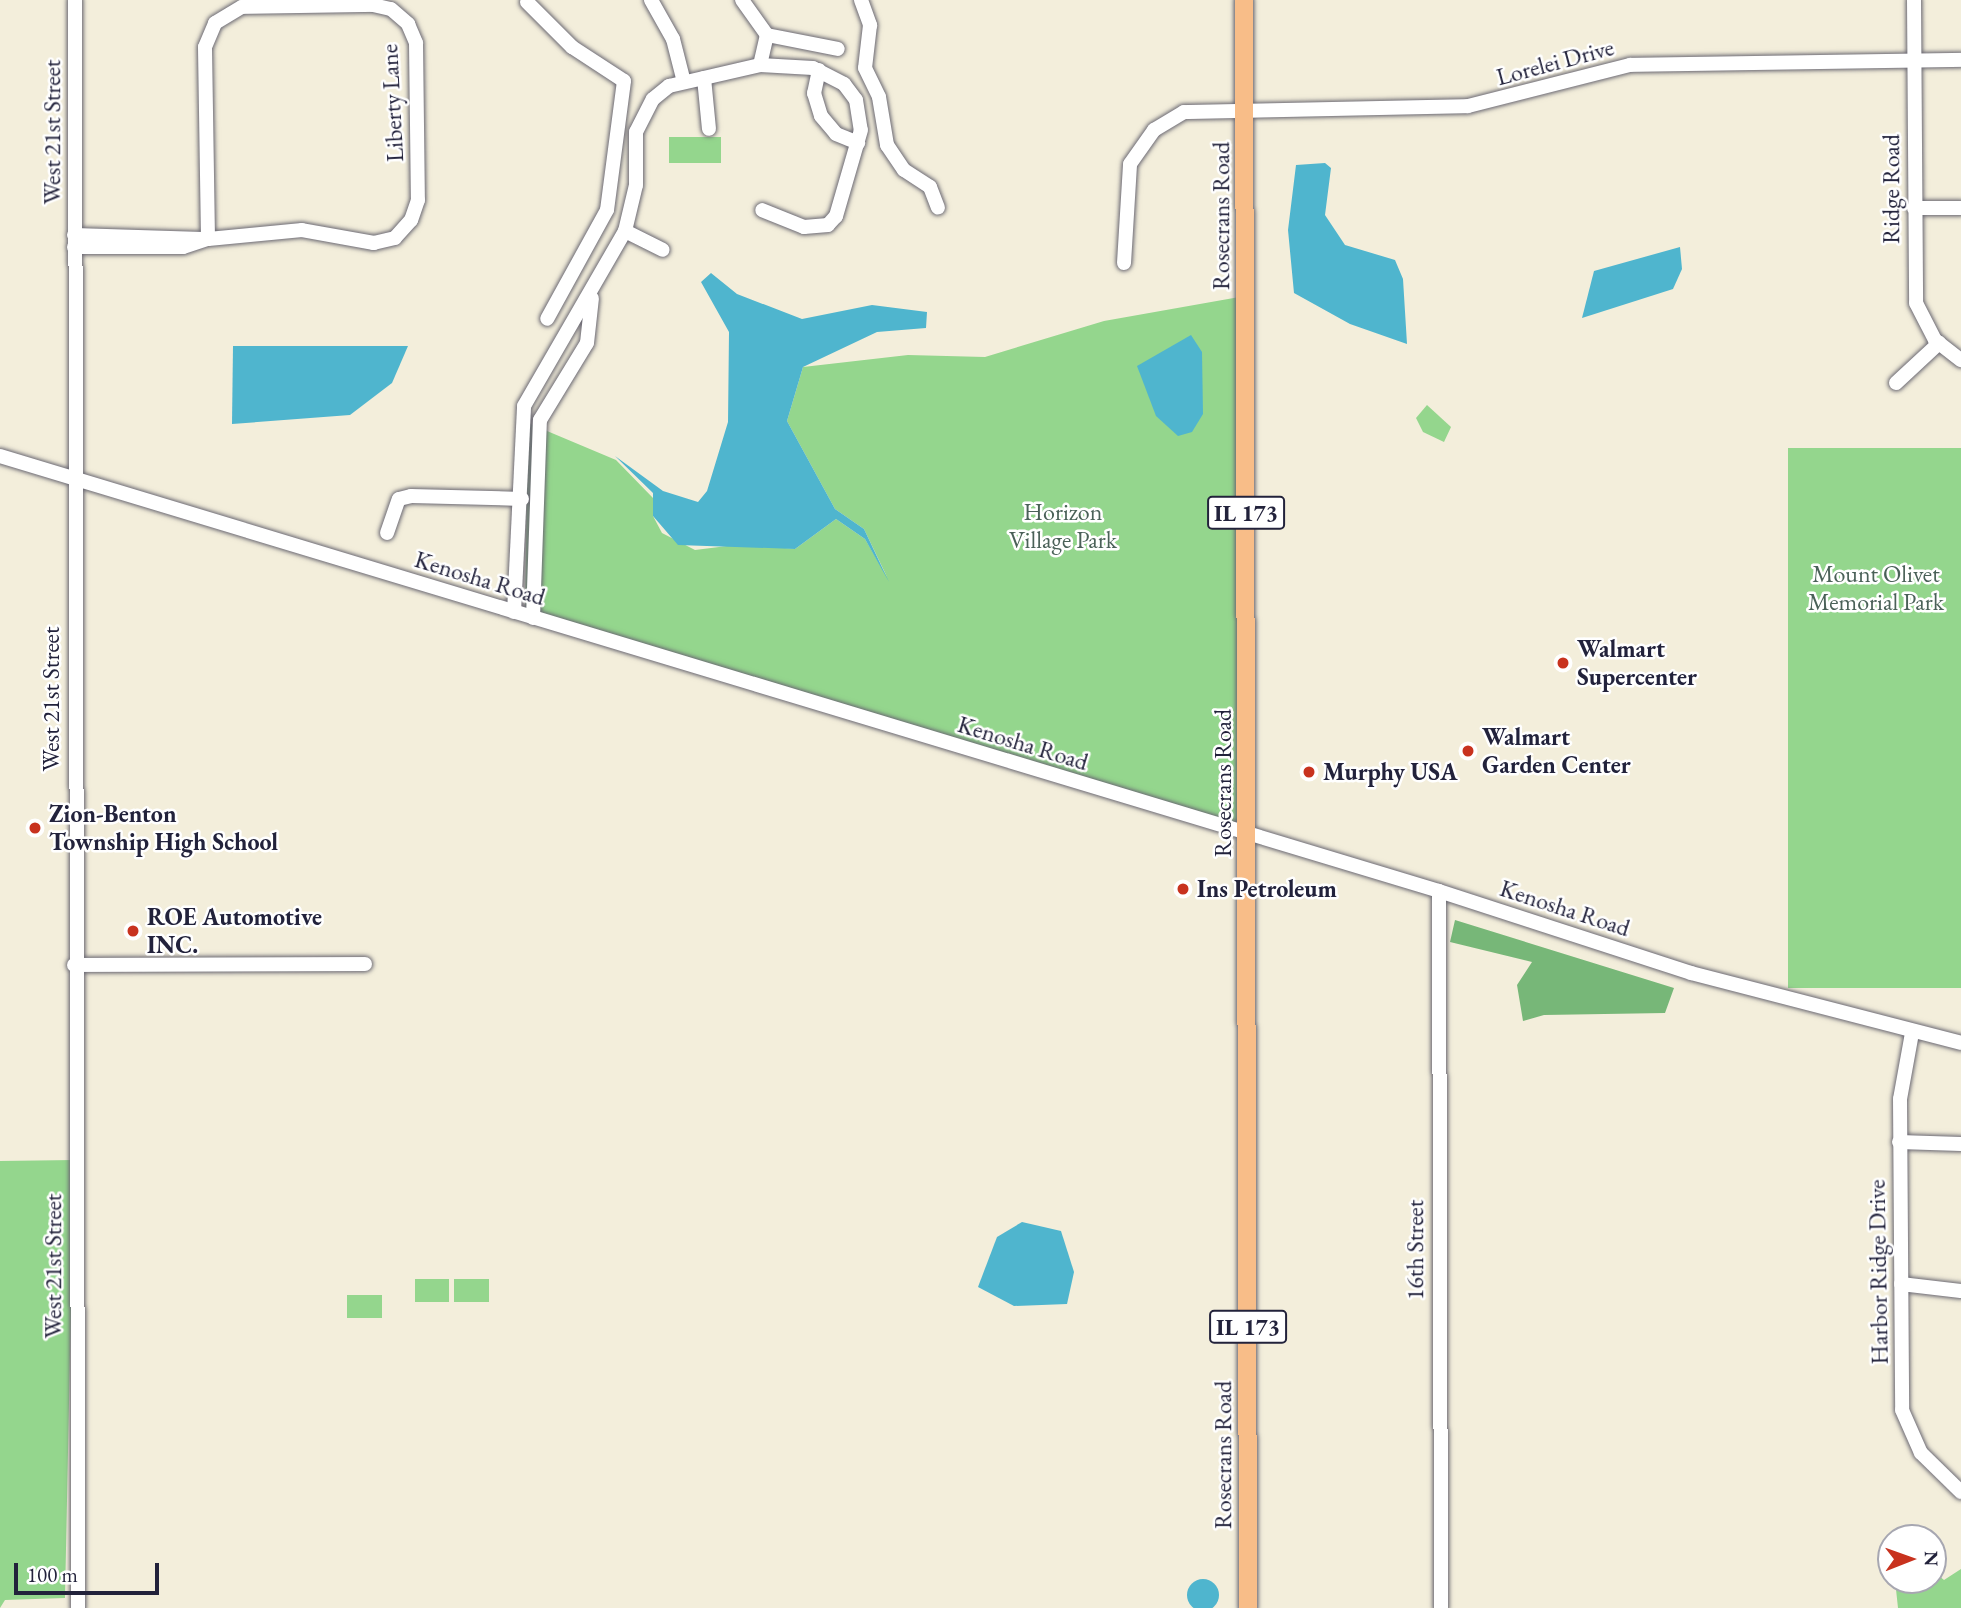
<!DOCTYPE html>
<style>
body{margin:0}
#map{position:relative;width:1961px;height:1608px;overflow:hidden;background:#f3eedb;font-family:"EB Garamond",serif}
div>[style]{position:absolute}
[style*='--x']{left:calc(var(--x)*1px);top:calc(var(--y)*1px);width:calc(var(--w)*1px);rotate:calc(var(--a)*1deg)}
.green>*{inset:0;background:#94d68d;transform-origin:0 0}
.forest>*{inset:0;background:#77b778}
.water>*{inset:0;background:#4fb5ce}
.round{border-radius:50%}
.roads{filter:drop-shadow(0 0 2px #6b6973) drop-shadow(0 0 2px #6b6973)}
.minor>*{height:14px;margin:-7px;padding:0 7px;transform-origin:7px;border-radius:7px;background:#fff}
.major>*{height:18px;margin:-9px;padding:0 9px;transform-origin:9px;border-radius:9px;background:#f8bd88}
.dots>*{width:19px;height:19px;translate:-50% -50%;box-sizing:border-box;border:4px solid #fff;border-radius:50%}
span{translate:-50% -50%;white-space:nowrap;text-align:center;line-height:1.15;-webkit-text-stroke:5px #fff;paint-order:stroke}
.shield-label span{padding:2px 5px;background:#fff;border:2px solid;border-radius:5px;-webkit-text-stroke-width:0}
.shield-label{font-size:23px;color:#22223b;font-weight:700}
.street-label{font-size:24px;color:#22223b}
.park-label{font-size:24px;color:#4a6158}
.poi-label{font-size:24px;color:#22223b;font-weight:700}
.left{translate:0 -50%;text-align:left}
.north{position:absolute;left:1877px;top:1524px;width:70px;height:70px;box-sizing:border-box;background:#fff;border:2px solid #a7a7b1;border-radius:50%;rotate:89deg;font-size:19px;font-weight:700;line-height:28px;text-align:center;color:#22223b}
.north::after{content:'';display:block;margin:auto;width:24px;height:32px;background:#c8321e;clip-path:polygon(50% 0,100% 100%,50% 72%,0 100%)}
.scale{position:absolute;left:14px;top:1563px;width:145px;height:32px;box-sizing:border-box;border:4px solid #22223b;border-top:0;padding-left:9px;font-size:21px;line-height:24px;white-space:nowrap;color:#22223b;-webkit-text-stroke:5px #fff;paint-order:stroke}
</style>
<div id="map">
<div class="green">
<i style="left:669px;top:137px;width:52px;height:26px"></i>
<i style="clip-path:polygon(1245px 296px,1249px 837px,525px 615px,528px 423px,616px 460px,653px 498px,653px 516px,662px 533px,695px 550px,743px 544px,795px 549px,836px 519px,865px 539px,887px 577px,864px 529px,835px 509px,787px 421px,803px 367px,908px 355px,985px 357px,1104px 321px)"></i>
<i style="clip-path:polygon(1427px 405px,1451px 427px,1444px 442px,1423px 432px,1416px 418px)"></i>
<i style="left:1788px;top:448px;width:173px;height:540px"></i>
<i style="clip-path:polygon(74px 1160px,65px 1598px,5px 1600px,0 1608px,0 1161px)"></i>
<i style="left:415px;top:1279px;width:34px;height:23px"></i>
<i style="left:489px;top:1279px;width:23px;height:35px;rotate:90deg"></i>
<i style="left:382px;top:1295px;width:23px;height:35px;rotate:90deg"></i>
<i style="clip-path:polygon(1961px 1569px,1961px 1608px,1898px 1608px,1895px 1580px,1933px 1580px,1933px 1571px,1944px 1580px)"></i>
</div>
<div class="forest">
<i style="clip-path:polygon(1455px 920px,1674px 988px,1665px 1013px,1544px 1015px,1523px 1021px,1517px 985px,1532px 962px,1450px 942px)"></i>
</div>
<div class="water">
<i style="clip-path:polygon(1325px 163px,1331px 168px,1325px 215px,1345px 245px,1395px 260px,1403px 279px,1407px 344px,1350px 324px,1294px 293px,1288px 230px,1296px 165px)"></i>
<i style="clip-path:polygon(1680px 247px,1682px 269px,1673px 289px,1582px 318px,1594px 271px)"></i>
<i style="clip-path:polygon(711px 273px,737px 294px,802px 319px,872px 305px,927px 312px,926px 328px,877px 332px,803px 367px,787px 421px,835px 509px,864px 529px,889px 582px,865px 539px,836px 519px,795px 549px,678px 545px,653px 516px,653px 493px,615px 456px,663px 491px,698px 502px,707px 491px,728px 422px,729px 332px,701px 282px)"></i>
<i style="clip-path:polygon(1191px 335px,1202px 352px,1203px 414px,1192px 432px,1178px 436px,1156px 416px,1137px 366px)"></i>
<i style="clip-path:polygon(233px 346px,408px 346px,392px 383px,350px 415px,232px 424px)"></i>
<i style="clip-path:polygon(1022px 1222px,1061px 1231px,1074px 1272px,1067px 1304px,1014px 1306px,978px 1287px,997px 1237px)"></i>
<i class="round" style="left:1187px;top:1579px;width:32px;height:32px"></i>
</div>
<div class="roads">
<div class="minor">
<i style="--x:75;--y:0;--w:1608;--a:89.89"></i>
<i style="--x:651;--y:0;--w:45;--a:60.6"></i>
<i style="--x:673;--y:39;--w:44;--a:75.7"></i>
<i style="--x:742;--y:0;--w:43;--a:54.5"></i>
<i style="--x:767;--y:35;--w:72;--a:11.2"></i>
<i style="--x:861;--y:0;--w:27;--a:70"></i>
<i style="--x:870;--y:25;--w:43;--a:96.6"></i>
<i style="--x:865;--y:68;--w:32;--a:64"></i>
<i style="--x:879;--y:97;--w:49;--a:80.5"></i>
<i style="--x:887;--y:145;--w:30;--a:56"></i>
<i style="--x:904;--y:170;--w:31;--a:33"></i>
<i style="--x:930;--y:187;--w:22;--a:69"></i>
<i style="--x:1914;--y:0;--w:303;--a:89.6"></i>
<i style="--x:1916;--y:303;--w:42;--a:62.8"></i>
<i style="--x:1935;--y:340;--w:33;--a:38"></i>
<i style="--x:527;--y:2;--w:64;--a:45"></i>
<i style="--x:572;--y:47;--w:62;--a:33.2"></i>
<i style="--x:624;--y:81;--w:130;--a:97.5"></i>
<i style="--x:607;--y:210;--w:124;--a:118.8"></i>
<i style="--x:373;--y:5;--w:18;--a:13"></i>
<i style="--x:391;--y:9;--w:23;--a:41"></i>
<i style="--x:408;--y:24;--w:21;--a:67"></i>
<i style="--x:416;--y:43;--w:157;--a:89.3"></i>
<i style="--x:418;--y:200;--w:21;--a:109"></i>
<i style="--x:411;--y:220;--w:24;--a:132"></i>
<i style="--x:395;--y:238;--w:22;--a:167"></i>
<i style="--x:374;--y:243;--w:73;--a:-169.8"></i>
<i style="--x:302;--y:230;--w:94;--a:174.5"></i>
<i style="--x:208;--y:239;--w:192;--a:-90.9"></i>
<i style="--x:205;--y:47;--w:26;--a:-67"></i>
<i style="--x:215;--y:23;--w:31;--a:-31"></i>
<i style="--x:242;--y:7;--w:131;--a:-0.9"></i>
<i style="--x:760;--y:65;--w:31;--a:-77"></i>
<i style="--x:819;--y:70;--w:24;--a:102"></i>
<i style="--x:814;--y:93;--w:24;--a:73"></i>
<i style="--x:821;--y:116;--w:23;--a:50"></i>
<i style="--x:836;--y:134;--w:24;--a:22"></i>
<i style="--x:704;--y:78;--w:51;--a:84.4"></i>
<i style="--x:1914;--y:208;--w:47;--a:0"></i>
<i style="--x:625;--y:231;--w:42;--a:26.6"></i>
<i style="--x:74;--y:235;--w:129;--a:1.8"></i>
<i style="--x:74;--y:247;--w:109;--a:0"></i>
<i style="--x:183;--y:247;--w:26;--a:-18"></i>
<i style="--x:1124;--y:263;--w:99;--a:-86.5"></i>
<i style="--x:1130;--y:164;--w:42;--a:-54.8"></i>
<i style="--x:1154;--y:130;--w:35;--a:-31"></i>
<i style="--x:1184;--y:112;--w:284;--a:-1.2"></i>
<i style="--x:1468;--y:106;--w:167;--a:-14.2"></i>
<i style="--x:1630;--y:65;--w:331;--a:-0.9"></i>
<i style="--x:1896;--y:383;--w:59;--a:-42.9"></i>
<i style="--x:0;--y:456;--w:1503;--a:16.82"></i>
<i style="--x:1439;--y:891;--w:265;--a:18"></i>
<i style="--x:1691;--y:973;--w:279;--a:14.5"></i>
<i style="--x:387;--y:533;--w:36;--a:-71"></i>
<i style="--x:399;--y:499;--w:12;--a:-14"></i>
<i style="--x:411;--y:496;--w:111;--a:1.5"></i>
<i style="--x:514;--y:612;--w:206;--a:-87.2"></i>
<i style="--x:524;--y:406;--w:202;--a:-60"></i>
<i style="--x:625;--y:231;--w:47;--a:-76.6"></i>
<i style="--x:636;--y:185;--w:53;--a:-90"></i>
<i style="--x:636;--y:132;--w:37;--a:-63"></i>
<i style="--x:653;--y:99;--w:21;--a:-39"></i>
<i style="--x:669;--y:86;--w:93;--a:-13"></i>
<i style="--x:760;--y:65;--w:53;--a:3.2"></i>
<i style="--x:813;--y:68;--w:35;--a:27"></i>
<i style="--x:844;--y:84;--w:20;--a:53"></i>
<i style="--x:856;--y:100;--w:30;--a:81"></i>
<i style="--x:861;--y:130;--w:90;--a:106.2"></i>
<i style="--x:836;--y:216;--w:12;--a:132"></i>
<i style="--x:828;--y:225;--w:24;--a:175"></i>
<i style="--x:804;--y:227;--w:45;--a:-158"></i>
<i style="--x:533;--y:618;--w:198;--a:-88"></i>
<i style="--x:540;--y:420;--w:90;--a:-58.6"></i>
<i style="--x:587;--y:343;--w:45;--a:-83.7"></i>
<i style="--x:1439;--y:891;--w:717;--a:89.84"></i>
<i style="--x:74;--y:965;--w:291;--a:-0.2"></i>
<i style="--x:1912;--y:1033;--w:67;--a:100.3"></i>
<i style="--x:1900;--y:1099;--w:311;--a:89.6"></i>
<i style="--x:1902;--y:1410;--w:47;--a:66.2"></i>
<i style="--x:1921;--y:1453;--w:56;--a:44.3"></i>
<i style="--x:1899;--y:1142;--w:62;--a:1.8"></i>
<i style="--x:1901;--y:1284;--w:60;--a:6.7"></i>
</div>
<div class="major">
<i style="--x:1244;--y:0;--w:1608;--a:89.86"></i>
</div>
</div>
<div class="dots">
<i style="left:1563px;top:663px;background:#c8321e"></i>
<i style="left:1468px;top:751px;background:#c8321e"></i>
<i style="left:1309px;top:772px;background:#c8321e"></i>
<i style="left:35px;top:828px;background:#c8321e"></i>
<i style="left:1183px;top:889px;background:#c8321e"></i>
<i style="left:133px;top:931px;background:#c8321e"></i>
</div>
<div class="shield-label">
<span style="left:1246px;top:513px">IL 173</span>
<span style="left:1248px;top:1327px">IL 173</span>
</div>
<div class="street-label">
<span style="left:1555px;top:62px;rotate:-15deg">Lorelei Drive</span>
<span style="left:392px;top:103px;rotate:-93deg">Liberty Lane</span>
<span style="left:52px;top:132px;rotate:-90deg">West 21st Street</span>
<span style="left:1891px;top:189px;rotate:-90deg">Ridge Road</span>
<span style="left:1221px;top:216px;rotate:-90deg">Rosecrans Road</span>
<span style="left:480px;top:578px;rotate:17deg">Kenosha Road</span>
<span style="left:51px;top:699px;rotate:-90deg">West 21st Street</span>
<span style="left:1023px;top:743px;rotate:17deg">Kenosha Road</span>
<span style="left:1223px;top:783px;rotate:-90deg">Rosecrans Road</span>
<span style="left:1565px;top:908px;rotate:18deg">Kenosha Road</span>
<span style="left:1415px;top:1250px;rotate:-90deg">16th Street</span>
<span style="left:53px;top:1266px;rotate:-90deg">West 21st Street</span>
<span style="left:1878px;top:1272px;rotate:-91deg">Harbor Ridge Drive</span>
<span style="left:1223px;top:1455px;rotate:-90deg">Rosecrans Road</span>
</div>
<div class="park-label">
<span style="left:1063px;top:526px">Horizon<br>Village Park</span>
<span style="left:1876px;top:588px">Mount Olivet<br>Memorial Park</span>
</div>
<div class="poi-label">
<span class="left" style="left:1577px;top:663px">Walmart<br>Supercenter</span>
<span class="left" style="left:1482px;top:751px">Walmart<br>Garden Center</span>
<span class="left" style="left:1323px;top:772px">Murphy USA</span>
<span class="left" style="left:49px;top:828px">Zion-Benton<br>Township High School</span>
<span class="left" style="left:1197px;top:889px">Ins Petroleum</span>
<span class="left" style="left:147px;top:931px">ROE Automotive<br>INC.</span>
</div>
<div class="north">N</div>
<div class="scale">100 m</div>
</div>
